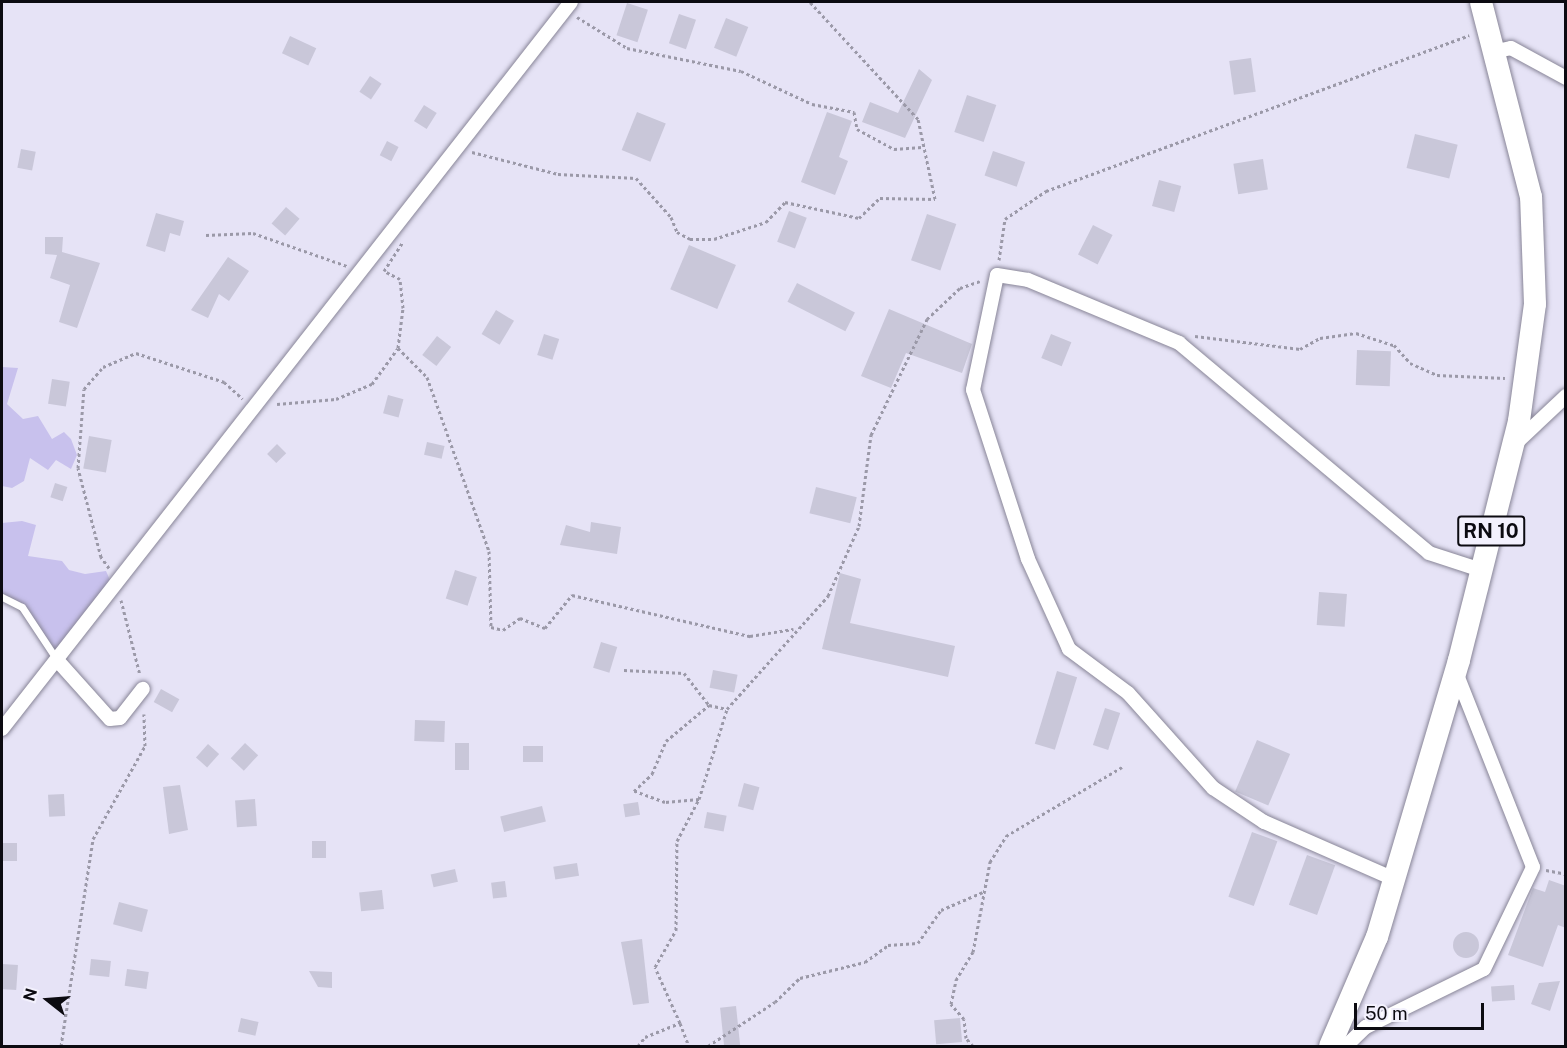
<!DOCTYPE html>
<style>
body{margin:0}
#map{position:relative;width:1567px;height:1048px;overflow:hidden;background:#e6e3f6;font-family:"Public Sans",sans-serif}
div>[style]{position:absolute}
[style*='--x']{left:calc(var(--x)*1px);top:calc(var(--y)*1px);width:calc(var(--w)*1px);rotate:calc(var(--a)*1deg)}
.green>*{inset:0;background:#c8c1ed}
.building>*{inset:0;background:#c9c7d9;transform-origin:0 0}
.round{border-radius:50%}
.path>*{height:3px;margin-top:-1.5px;transform-origin:0;background:repeating-linear-gradient(90deg,#9b99a8 0 3px,transparent 0 6px)}
.roads{filter:drop-shadow(0 0 2px #888597) drop-shadow(0 0 2px #888597)}
.service>*{height:7px;margin:-3.5px;padding:0 3.5px;transform-origin:3.5px;border-radius:3.5px;background:#fff}
.minor>*{height:14px;margin:-7px;padding:0 7px;transform-origin:7px;border-radius:7px;background:#fff}
.primary>*{height:22px;margin:-11px;padding:0 11px;transform-origin:11px;border-radius:11px;background:#fff}
span{translate:-50% -50%;white-space:nowrap;text-align:center;line-height:1.15;-webkit-text-stroke:6px #f3f1fd;paint-order:stroke}
.shield-label span{padding:2px 4px;background:#f3f1fd;border:2px solid;border-radius:4px;-webkit-text-stroke-width:0}
.shield-label{font-size:20px;color:#0c0b11;font-weight:700}
.frame{position:absolute;inset:0;border:3px solid #0c0b11;pointer-events:none}
.north{position:absolute;left:18px;top:970px;width:60px;height:60px;-webkit-text-stroke:4px #f3f1fd;paint-order:stroke;rotate:287deg;font-size:16px;font-weight:700;line-height:24px;text-align:center;color:#0c0b11}
.north::after{content:'';display:block;margin:auto;width:21px;height:27px;background:#0c0b11;clip-path:polygon(50% 0,100% 100%,50% 72%,0 100%)}
.scale{position:absolute;left:1354px;top:1003px;width:130px;height:27px;box-sizing:border-box;border:3px solid #0c0b11;border-top:0;padding-left:8px;font-size:18px;line-height:21px;white-space:nowrap;color:#0c0b11;-webkit-text-stroke:4px #f3f1fd;paint-order:stroke}
</style>
<div id="map">
<div class="green">
<i style="clip-path:polygon(2px 367px,18px 368px,7px 404px,23px 419px,38px 416px,52px 439px,64px 432px,71px 439px,77px 455px,71px 469px,56px 460px,48px 470px,30px 458px,24px 481px,12px 488px,2px 486px)"></i>
<i style="clip-path:polygon(22px 521px,36px 525px,28px 556px,62px 561px,69px 570px,85px 574px,106px 571px,113px 587px,57px 652px,24px 606px,2px 594px,2px 523px)"></i>
</div>
<div class="building">
<i style="left:627px;top:3px;width:22px;height:34px;rotate:18deg"></i>
<i style="left:679px;top:14px;width:18px;height:31px;rotate:19deg"></i>
<i style="left:726px;top:18px;width:24px;height:32px;rotate:22deg"></i>
<i style="left:290px;top:36px;width:29px;height:19px;rotate:25deg"></i>
<i style="left:1251px;top:58px;width:34px;height:22px;rotate:82deg"></i>
<i style="clip-path:polygon(919px 69px,932px 80px,905px 138px,862px 122px,870px 102px,898px 113px)"></i>
<i style="left:370px;top:76px;width:14px;height:19px;rotate:34deg"></i>
<i style="left:967px;top:95px;width:31px;height:39px;rotate:19deg"></i>
<i style="left:424px;top:105px;width:15px;height:19px;rotate:32deg"></i>
<i style="left:637px;top:112px;width:31px;height:41px;rotate:22deg"></i>
<i style="clip-path:polygon(827px 112px,852px 121px,839px 157px,848px 161px,835px 195px,801px 182px)"></i>
<i style="left:1415px;top:134px;width:44px;height:35px;rotate:14deg"></i>
<i style="left:387px;top:141px;width:13px;height:16px;rotate:27deg"></i>
<i style="left:21px;top:149px;width:15px;height:19px;rotate:11deg"></i>
<i style="left:993px;top:151px;width:34px;height:26px;rotate:19deg"></i>
<i style="left:1263px;top:159px;width:31px;height:30px;rotate:81deg"></i>
<i style="left:1159px;top:180px;width:23px;height:27px;rotate:15deg"></i>
<i style="left:286px;top:207px;width:18px;height:22px;rotate:41deg"></i>
<i style="left:789px;top:211px;width:19px;height:33px;rotate:21deg"></i>
<i style="clip-path:polygon(156px 213px,184px 221px,180px 236px,170px 233px,165px 252px,146px 246px)"></i>
<i style="left:927px;top:214px;width:31px;height:49px;rotate:19deg"></i>
<i style="left:1093px;top:225px;width:22px;height:33px;rotate:27deg"></i>
<i style="clip-path:polygon(45px 237px,63px 237px,62px 252px,100px 263px,77px 328px,59px 322px,70px 285px,50px 278px,57px 255px,45px 254px)"></i>
<i style="left:689px;top:245px;width:51px;height:48px;rotate:23deg"></i>
<i style="clip-path:polygon(228px 257px,249px 271px,229px 301px,219px 294px,208px 318px,191px 310px)"></i>
<i style="left:797px;top:283px;width:65px;height:21px;rotate:27deg"></i>
<i style="clip-path:polygon(889px 309px,972px 344px,962px 373px,906px 353px,891px 388px,861px 376px)"></i>
<i style="left:496px;top:310px;width:21px;height:28px;rotate:31deg"></i>
<i style="left:544px;top:334px;width:16px;height:22px;rotate:18deg"></i>
<i style="left:1051px;top:334px;width:22px;height:26px;rotate:22deg"></i>
<i style="left:437px;top:336px;width:18px;height:24px;rotate:38deg"></i>
<i style="left:1357px;top:350px;width:34px;height:35px;rotate:2deg"></i>
<i style="left:52px;top:379px;width:18px;height:25px;rotate:9deg"></i>
<i style="left:388px;top:395px;width:16px;height:19px;rotate:15deg"></i>
<i style="left:89px;top:436px;width:23px;height:33px;rotate:10deg"></i>
<i style="left:427px;top:442px;width:18px;height:13px;rotate:13deg"></i>
<i style="left:277px;top:444px;width:13px;height:14px;rotate:45deg"></i>
<i style="left:55px;top:483px;width:13px;height:15px;rotate:18deg"></i>
<i style="left:816px;top:487px;width:42px;height:27px;rotate:14deg"></i>
<i style="clip-path:polygon(591px 522px,621px 527px,617px 554px,560px 545px,566px 525px,590px 532px)"></i>
<i style="left:455px;top:570px;width:23px;height:30px;rotate:18deg"></i>
<i style="clip-path:polygon(840px 573px,861px 579px,850px 623px,955px 646px,948px 677px,822px 649px)"></i>
<i style="left:1319px;top:592px;width:28px;height:33px;rotate:4deg"></i>
<i style="left:601px;top:642px;width:17px;height:27px;rotate:17deg"></i>
<i style="left:713px;top:670px;width:25px;height:18px;rotate:11deg"></i>
<i style="left:1057px;top:671px;width:21px;height:76px;rotate:17deg"></i>
<i style="left:161px;top:689px;width:21px;height:15px;rotate:29deg"></i>
<i style="left:1105px;top:708px;width:16px;height:39px;rotate:18deg"></i>
<i style="left:415px;top:720px;width:30px;height:21px;rotate:2deg"></i>
<i style="left:1257px;top:740px;width:36px;height:56px;rotate:23deg"></i>
<i style="left:245px;top:743px;width:18px;height:21px;rotate:43deg"></i>
<i style="left:455px;top:743px;width:14px;height:27px"></i>
<i style="left:208px;top:744px;width:15px;height:18px;rotate:42deg"></i>
<i style="left:543px;top:746px;width:16px;height:20px;rotate:90deg"></i>
<i style="left:744px;top:783px;width:16px;height:24px;rotate:15deg"></i>
<i style="clip-path:polygon(180px 785px,188px 830px,169px 834px,163px 787px)"></i>
<i style="left:64px;top:794px;width:22px;height:16px;rotate:87deg"></i>
<i style="left:255px;top:799px;width:27px;height:20px;rotate:86deg"></i>
<i style="left:638px;top:802px;width:13px;height:15px;rotate:81deg"></i>
<i style="left:542px;top:806px;width:16px;height:43px;rotate:76deg"></i>
<i style="left:707px;top:812px;width:20px;height:16px;rotate:11deg"></i>
<i style="left:1252px;top:832px;width:27px;height:69px;rotate:20deg"></i>
<i style="left:312px;top:841px;width:14px;height:17px"></i>
<i style="left:17px;top:843px;width:18px;height:15px;rotate:90deg"></i>
<i style="left:1307px;top:855px;width:30px;height:53px;rotate:20deg"></i>
<i style="left:577px;top:863px;width:13px;height:24px;rotate:81deg"></i>
<i style="left:455px;top:869px;width:13px;height:25px;rotate:77deg"></i>
<i style="clip-path:polygon(1549px 880px,1566px 886px,1566px 928px,1558px 925px,1543px 967px,1508px 955px,1533px 888px,1545px 892px)"></i>
<i style="left:505px;top:881px;width:16px;height:14px;rotate:83deg"></i>
<i style="left:382px;top:890px;width:19px;height:23px;rotate:84deg"></i>
<i style="left:119px;top:902px;width:30px;height:23px;rotate:15deg"></i>
<i class="round" style="left:1453px;top:932px;width:26px;height:26px"></i>
<i style="clip-path:polygon(642px 939px,649px 1003px,633px 1005px,621px 942px)"></i>
<i style="left:91px;top:959px;width:20px;height:16px;rotate:6deg"></i>
<i style="left:2px;top:964px;width:16px;height:25px;rotate:4deg"></i>
<i style="left:127px;top:969px;width:22px;height:17px;rotate:8deg"></i>
<i style="clip-path:polygon(309px 971px,332px 972px,332px 988px,318px 987px)"></i>
<i style="clip-path:polygon(1560px 981px,1550px 1011px,1531px 1004px,1539px 983px)"></i>
<i style="left:1514px;top:985px;width:15px;height:23px;rotate:86deg"></i>
<i style="left:736px;top:1006px;width:41px;height:16px;rotate:84deg"></i>
<i style="left:241px;top:1018px;width:18px;height:14px;rotate:13deg"></i>
<i style="left:960px;top:1018px;width:24px;height:26px;rotate:85deg"></i>
</div>
<div class="path">
<i style="--x:577;--y:17;--w:59;--a:31.8"></i>
<i style="--x:627;--y:48;--w:116;--a:11.4"></i>
<i style="--x:741;--y:71;--w:78;--a:24.9"></i>
<i style="--x:812;--y:104;--w:43;--a:10.8"></i>
<i style="--x:854;--y:112;--w:17;--a:80"></i>
<i style="--x:857;--y:129;--w:42;--a:28.4"></i>
<i style="--x:894;--y:149;--w:28;--a:-4"></i>
<i style="--x:472;--y:152;--w:89;--a:14.3"></i>
<i style="--x:558;--y:174;--w:78;--a:2.9"></i>
<i style="--x:636;--y:178;--w:52;--a:48.1"></i>
<i style="--x:671;--y:217;--w:16;--a:68"></i>
<i style="--x:677;--y:232;--w:15;--a:28"></i>
<i style="--x:690;--y:239;--w:24;--a:0"></i>
<i style="--x:714;--y:239;--w:55;--a:-18.1"></i>
<i style="--x:766;--y:222;--w:28;--a:-46"></i>
<i style="--x:785;--y:202;--w:76;--a:12.2"></i>
<i style="--x:859;--y:218;--w:29;--a:-44"></i>
<i style="--x:880;--y:198;--w:55;--a:1"></i>
<i style="--x:935;--y:199;--w:82;--a:-102"></i>
<i style="--x:918;--y:119;--w:159;--a:-132.7"></i>
<i style="--x:206;--y:235;--w:47;--a:-2.4"></i>
<i style="--x:253;--y:233;--w:100;--a:19.3"></i>
<i style="--x:999;--y:260;--w:41;--a:-81.7"></i>
<i style="--x:1005;--y:219;--w:50;--a:-34.3"></i>
<i style="--x:1046;--y:191;--w:451;--a:-20.2"></i>
<i style="--x:1195;--y:336;--w:106;--a:7.1"></i>
<i style="--x:1300;--y:349;--w:23;--a:-29"></i>
<i style="--x:1320;--y:338;--w:36;--a:-8"></i>
<i style="--x:1356;--y:333;--w:40;--a:18"></i>
<i style="--x:1394;--y:345;--w:24;--a:48"></i>
<i style="--x:1410;--y:363;--w:30;--a:24"></i>
<i style="--x:1437;--y:375;--w:68;--a:2.5"></i>
<i style="--x:398;--y:348;--w:41;--a:45"></i>
<i style="--x:427;--y:377;--w:185;--a:70.4"></i>
<i style="--x:489;--y:551;--w:76;--a:88.5"></i>
<i style="--x:491;--y:627;--w:12;--a:14"></i>
<i style="--x:503;--y:630;--w:21;--a:-35"></i>
<i style="--x:520;--y:618;--w:27;--a:22"></i>
<i style="--x:545;--y:628;--w:43;--a:-50.7"></i>
<i style="--x:572;--y:595;--w:183;--a:13"></i>
<i style="--x:750;--y:636;--w:44;--a:-9.2"></i>
<i style="--x:277;--y:404;--w:59;--a:-4.8"></i>
<i style="--x:336;--y:399;--w:39;--a:-23"></i>
<i style="--x:372;--y:384;--w:44;--a:-54.2"></i>
<i style="--x:398;--y:348;--w:40;--a:-82.9"></i>
<i style="--x:403;--y:308;--w:29;--a:-96"></i>
<i style="--x:400;--y:279;--w:18;--a:-153"></i>
<i style="--x:384;--y:271;--w:35;--a:-57"></i>
<i style="--x:109;--y:568;--w:14;--a:-126"></i>
<i style="--x:101;--y:557;--w:92;--a:-104.5"></i>
<i style="--x:78;--y:468;--w:79;--a:-85.7"></i>
<i style="--x:84;--y:389;--w:29;--a:-49"></i>
<i style="--x:103;--y:367;--w:36;--a:-23"></i>
<i style="--x:136;--y:353;--w:93;--a:18.2"></i>
<i style="--x:224;--y:382;--w:25;--a:42"></i>
<i style="--x:121;--y:600;--w:77;--a:75.8"></i>
<i style="--x:624;--y:670;--w:60;--a:2.9"></i>
<i style="--x:684;--y:673;--w:41;--a:52"></i>
<i style="--x:699;--y:799;--w:34;--a:175"></i>
<i style="--x:665;--y:802;--w:33;--a:-160"></i>
<i style="--x:634;--y:791;--w:25;--a:-43"></i>
<i style="--x:652;--y:774;--w:36;--a:-67"></i>
<i style="--x:666;--y:741;--w:56;--a:-39.9"></i>
<i style="--x:709;--y:705;--w:17;--a:13"></i>
<i style="--x:1546;--y:870;--w:20;--a:11"></i>
<i style="--x:680;--y:1023;--w:25;--a:69"></i>
<i style="--x:61;--y:1046;--w:209;--a:-81.2"></i>
<i style="--x:93;--y:839;--w:107;--a:-60.8"></i>
<i style="--x:145;--y:746;--w:32;--a:-92"></i>
<i style="--x:638;--y:1046;--w:11;--a:-52"></i>
<i style="--x:645;--y:1037;--w:38;--a:-22"></i>
<i style="--x:680;--y:1023;--w:61;--a:-114.1"></i>
<i style="--x:655;--y:967;--w:43;--a:-60.4"></i>
<i style="--x:676;--y:930;--w:89;--a:-89.4"></i>
<i style="--x:677;--y:841;--w:47;--a:-62.4"></i>
<i style="--x:699;--y:799;--w:94;--a:-72.7"></i>
<i style="--x:727;--y:709;--w:152;--a:-48.2"></i>
<i style="--x:828;--y:596;--w:77;--a:-66.1"></i>
<i style="--x:859;--y:526;--w:92;--a:-82.5"></i>
<i style="--x:871;--y:435;--w:129;--a:-64.2"></i>
<i style="--x:927;--y:319;--w:45;--a:-43.2"></i>
<i style="--x:960;--y:288;--w:21;--a:-19"></i>
<i style="--x:708;--y:1046;--w:80;--a:-33.3"></i>
<i style="--x:775;--y:1002;--w:35;--a:-44"></i>
<i style="--x:800;--y:978;--w:67;--a:-13.8"></i>
<i style="--x:865;--y:962;--w:29;--a:-36"></i>
<i style="--x:888;--y:945;--w:30;--a:-4"></i>
<i style="--x:918;--y:943;--w:40;--a:-55.1"></i>
<i style="--x:941;--y:910;--w:46;--a:-23.2"></i>
<i style="--x:973;--y:1046;--w:11;--a:-131"></i>
<i style="--x:966;--y:1038;--w:19;--a:-96"></i>
<i style="--x:964;--y:1019;--w:20;--a:-131"></i>
<i style="--x:951;--y:1004;--w:25;--a:-78"></i>
<i style="--x:956;--y:980;--w:33;--a:-59"></i>
<i style="--x:973;--y:952;--w:92;--a:-79.3"></i>
<i style="--x:990;--y:862;--w:31;--a:-58"></i>
<i style="--x:1006;--y:836;--w:135;--a:-30.7"></i>
</div>
<div class="roads">
<div class="service">
<i style="--x:2;--y:597;--w:22;--a:27"></i>
<i style="--x:22;--y:607;--w:64;--a:56.6"></i>
</div>
<div class="minor">
<i style="--x:1492;--y:52;--w:19;--a:-12"></i>
<i style="--x:1511;--y:48;--w:63;--a:28.6"></i>
<i style="--x:1516;--y:443;--w:69;--a:-43.2"></i>
<i style="--x:57;--y:660;--w:79;--a:48.1"></i>
<i style="--x:110;--y:719;--w:10;--a:-6"></i>
<i style="--x:120;--y:718;--w:37;--a:-52"></i>
<i style="--x:2;--y:729;--w:923;--a:-51.95"></i>
<i style="--x:1394;--y:879;--w:142;--a:-156.3"></i>
<i style="--x:1264;--y:822;--w:61;--a:-146.3"></i>
<i style="--x:1213;--y:788;--w:127;--a:-131.8"></i>
<i style="--x:1128;--y:693;--w:74;--a:-143.3"></i>
<i style="--x:1069;--y:649;--w:99;--a:-114.5"></i>
<i style="--x:1028;--y:559;--w:178;--a:-108"></i>
<i style="--x:973;--y:390;--w:117;--a:-78.2"></i>
<i style="--x:997;--y:275;--w:31;--a:9"></i>
<i style="--x:1028;--y:280;--w:164;--a:22.6"></i>
<i style="--x:1179;--y:343;--w:326;--a:40"></i>
<i style="--x:1429;--y:553;--w:55;--a:18.1"></i>
<i style="--x:1346;--y:1046;--w:28;--a:-44"></i>
<i style="--x:1366;--y:1027;--w:131;--a:-26.2"></i>
<i style="--x:1484;--y:969;--w:113;--a:-64.3"></i>
<i style="--x:1533;--y:867;--w:209;--a:-111.6"></i>
</div>
<div class="primary">
<i style="--x:1330;--y:1046;--w:119;--a:-66.7"></i>
<i style="--x:1377;--y:937;--w:289;--a:-73.5"></i>
<i style="--x:1459;--y:660;--w:246;--a:-75.9"></i>
<i style="--x:1519;--y:421;--w:118;--a:-82.2"></i>
<i style="--x:1535;--y:304;--w:107;--a:-92.1"></i>
<i style="--x:1531;--y:197;--w:201;--a:-104.4"></i>
</div>
</div>
<div class="shield-label">
<span style="left:1491px;top:531px">RN 10</span>
</div>
<div class="frame"></div>
<div class="north">N</div>
<div class="scale">50 m</div>
</div>
